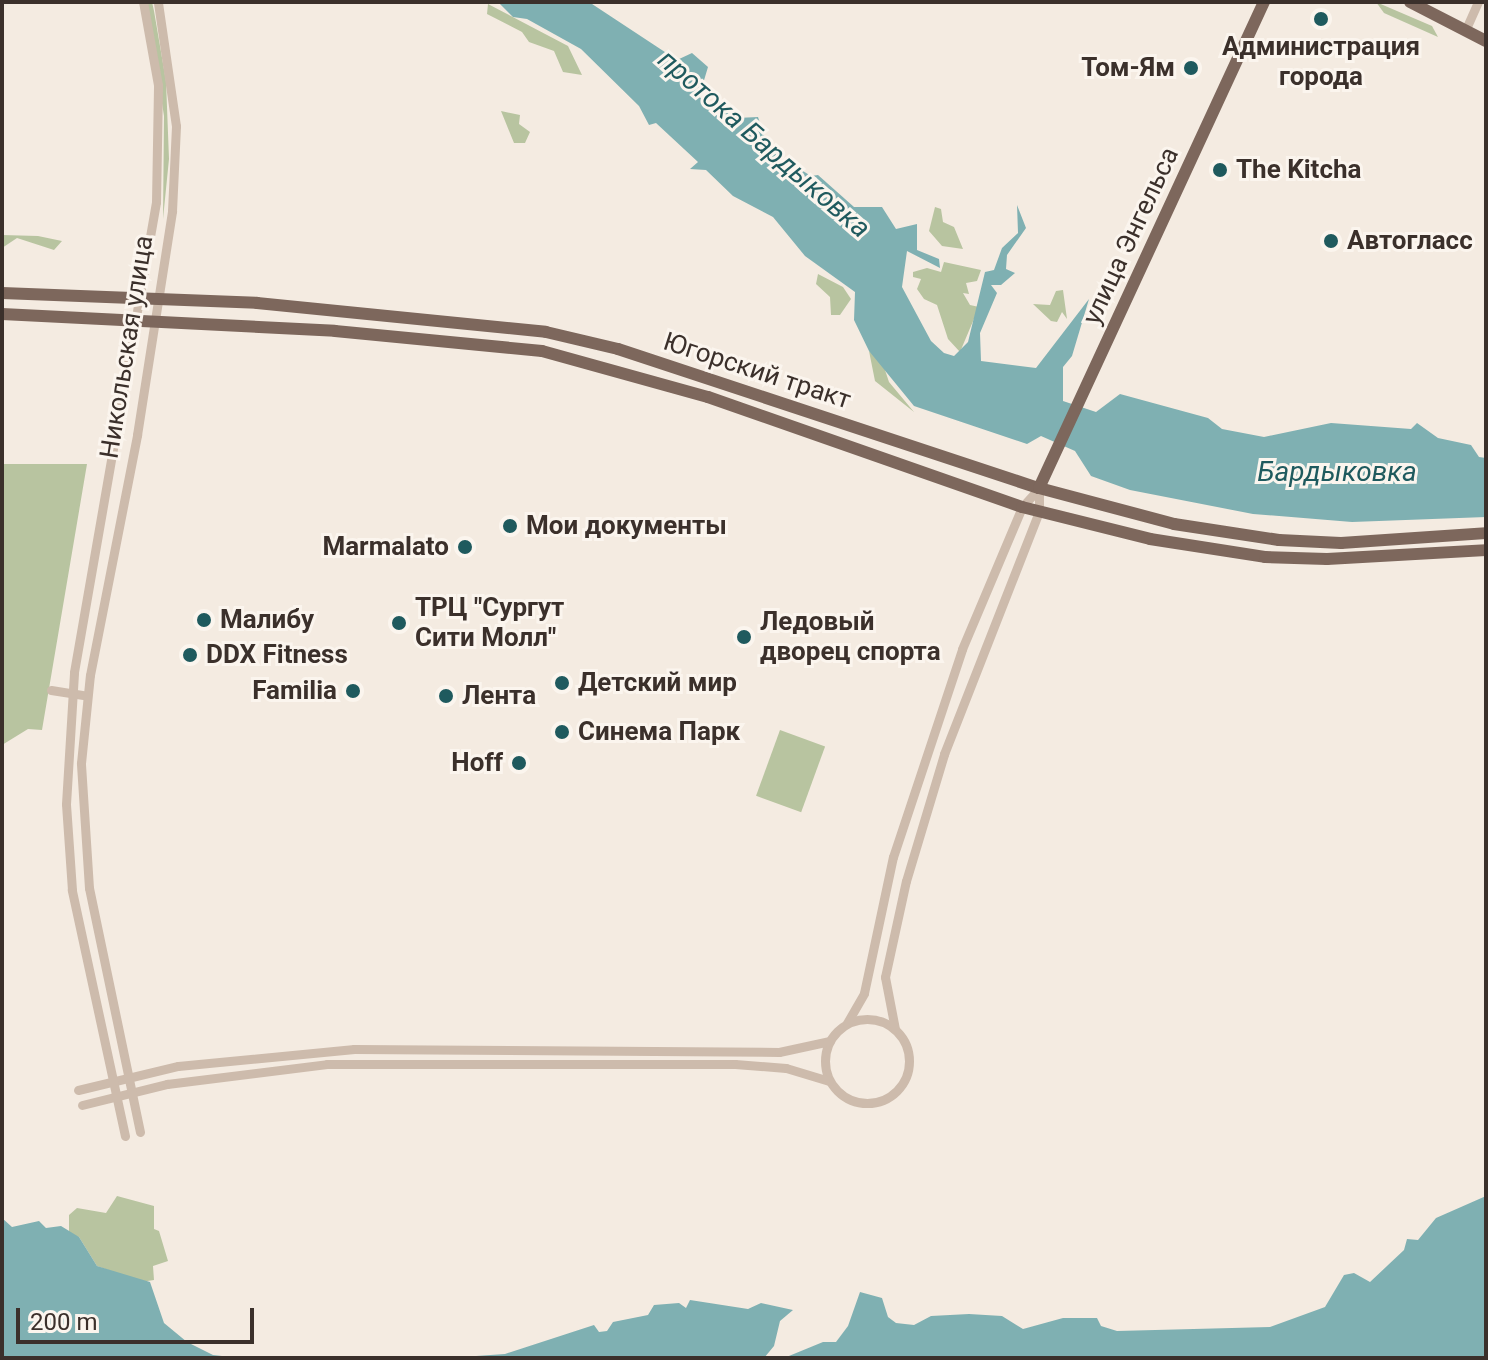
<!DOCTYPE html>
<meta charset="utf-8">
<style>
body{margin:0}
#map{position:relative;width:1488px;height:1360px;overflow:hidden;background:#f4ebe1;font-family:Roboto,sans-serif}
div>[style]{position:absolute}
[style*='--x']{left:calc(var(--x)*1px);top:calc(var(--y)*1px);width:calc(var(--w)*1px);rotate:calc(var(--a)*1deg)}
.green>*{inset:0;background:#b8c4a0;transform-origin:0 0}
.water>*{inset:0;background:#7fb0b2}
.minor>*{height:9px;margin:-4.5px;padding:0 4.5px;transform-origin:4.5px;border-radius:4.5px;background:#cdbbac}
.minor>.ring{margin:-4.5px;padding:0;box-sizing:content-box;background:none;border:9px solid #cdbbac;border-radius:50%}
.major>*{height:12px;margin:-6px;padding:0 6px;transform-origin:6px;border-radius:6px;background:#7d675c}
.dots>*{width:22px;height:22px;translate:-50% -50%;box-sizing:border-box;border:4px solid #fbf5ee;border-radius:50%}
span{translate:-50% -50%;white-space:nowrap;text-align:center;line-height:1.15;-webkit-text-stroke:6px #fbf5ee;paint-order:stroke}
.poi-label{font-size:26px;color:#3b302b;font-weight:700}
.right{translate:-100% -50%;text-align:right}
.left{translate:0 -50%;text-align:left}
.street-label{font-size:26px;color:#3b302b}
.water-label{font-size:28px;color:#1f5a5e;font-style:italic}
.frame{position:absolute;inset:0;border:4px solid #3b302b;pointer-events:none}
.scale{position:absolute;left:16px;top:1308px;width:238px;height:36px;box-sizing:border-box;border:4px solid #3b302b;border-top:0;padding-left:10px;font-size:24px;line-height:28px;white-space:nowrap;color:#3b302b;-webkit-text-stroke:6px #fbf5ee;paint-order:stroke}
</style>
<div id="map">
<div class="green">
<i style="clip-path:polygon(146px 2px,152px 2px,154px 11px,166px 81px,169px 159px,163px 219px,164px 116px)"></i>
<i style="clip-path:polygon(1376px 2px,1432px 26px,1438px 37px,1384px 13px)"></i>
<i style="clip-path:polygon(488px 4px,568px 46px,582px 75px,563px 72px,554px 51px,529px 42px,522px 32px,487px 14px)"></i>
<i style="clip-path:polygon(501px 111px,520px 115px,519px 124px,530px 132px,525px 143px,514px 143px)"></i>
<i style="clip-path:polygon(935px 207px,941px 209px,943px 222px,954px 227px,963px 249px,942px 246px,929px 231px)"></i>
<i style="clip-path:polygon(2px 235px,38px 236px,62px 241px,54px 250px,17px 238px,2px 248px)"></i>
<i style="clip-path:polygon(944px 262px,981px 270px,977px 281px,966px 283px,969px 294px,963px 293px,970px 305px,979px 307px,960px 352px,948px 339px,937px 305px,924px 299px,917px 289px,921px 279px,913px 277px,913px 272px,927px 268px,941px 272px)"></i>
<i style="clip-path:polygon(818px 274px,843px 287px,851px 299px,840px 315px,831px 315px,830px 297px,816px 284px)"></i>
<i style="clip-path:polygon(1063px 290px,1067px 319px,1062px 312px,1057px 322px,1051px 321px,1033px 304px,1050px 305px,1056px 291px)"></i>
<i style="clip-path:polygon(869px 351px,882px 361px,889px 382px,914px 412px,875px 381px)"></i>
<i style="clip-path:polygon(2px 464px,87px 464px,42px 730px,28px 729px,2px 745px)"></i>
<i style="left:780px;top:730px;width:48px;height:70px;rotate:20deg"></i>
<i style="clip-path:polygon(117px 1196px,154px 1206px,154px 1229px,159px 1231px,168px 1261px,153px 1266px,154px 1280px,141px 1282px,97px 1266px,79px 1237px,69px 1235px,69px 1215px,77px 1208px,106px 1213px)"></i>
</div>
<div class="water">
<i style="clip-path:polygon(498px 2px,589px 2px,677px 60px,692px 53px,708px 67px,699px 97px,737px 118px,758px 117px,769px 150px,811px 176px,818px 175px,854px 207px,882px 207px,896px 229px,917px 224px,917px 250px,939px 259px,940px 268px,907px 251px,902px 287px,931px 341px,944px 353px,954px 356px,968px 342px,985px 272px,994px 270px,1002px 248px,1018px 233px,1017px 205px,1026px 228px,1007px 255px,1006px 269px,1015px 273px,1001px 285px,991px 285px,997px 293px,980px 333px,981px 361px,1036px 368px,1089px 299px,1072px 356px,1063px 367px,1063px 401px,1096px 412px,1120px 394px,1208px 418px,1222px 429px,1264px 437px,1331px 423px,1411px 429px,1417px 423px,1438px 438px,1471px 445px,1479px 457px,1486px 458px,1486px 517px,1352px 522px,1253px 514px,1130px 490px,1091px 476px,1075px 451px,1041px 436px,1027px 444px,914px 406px,869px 351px,854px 320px,855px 292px,805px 256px,773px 217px,733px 196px,706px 170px,690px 169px,698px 162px,656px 123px,649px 125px,639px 106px,581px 49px,527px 19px,513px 17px)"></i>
<i style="clip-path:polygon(1486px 1196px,1486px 1358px,784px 1358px,823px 1342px,836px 1342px,848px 1326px,860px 1292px,882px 1298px,888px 1317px,896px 1323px,914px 1325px,931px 1316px,969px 1314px,1002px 1316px,1023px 1329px,1063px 1318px,1097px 1318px,1101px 1326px,1117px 1331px,1270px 1327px,1325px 1307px,1344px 1275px,1354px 1273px,1370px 1282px,1404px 1250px,1407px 1239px,1418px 1240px,1436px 1218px)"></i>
<i style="clip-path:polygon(2px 1218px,12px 1227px,39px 1221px,46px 1228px,61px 1226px,79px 1237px,97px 1266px,150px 1282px,164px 1323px,187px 1342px,213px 1355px,240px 1358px,2px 1358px)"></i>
<i style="clip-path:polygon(690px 1300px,748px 1309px,761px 1303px,793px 1310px,780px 1321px,774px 1346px,764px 1358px,447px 1358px,505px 1354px,594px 1325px,599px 1332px,607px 1331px,613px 1322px,648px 1315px,654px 1305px,679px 1303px,686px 1308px)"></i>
</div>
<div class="minor">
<i style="--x:1465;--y:31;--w:32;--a:-66"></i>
<i style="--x:51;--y:690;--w:36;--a:9"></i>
<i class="ring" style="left:825px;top:1019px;width:75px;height:75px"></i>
<i style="--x:847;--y:1023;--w:34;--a:-60"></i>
<i style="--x:864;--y:993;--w:139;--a:-78"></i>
<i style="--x:893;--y:857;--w:219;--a:-71.6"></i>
<i style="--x:962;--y:649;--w:154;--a:-67.1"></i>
<i style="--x:1022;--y:507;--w:25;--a:-48"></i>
<i style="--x:895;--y:1029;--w:53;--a:-100.9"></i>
<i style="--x:885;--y:977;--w:98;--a:-77.7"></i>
<i style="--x:906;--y:881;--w:133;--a:-73.3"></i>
<i style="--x:944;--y:754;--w:260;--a:-68.6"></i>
<i style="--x:1039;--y:512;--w:24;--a:-90"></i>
<i style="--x:78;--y:1090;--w:103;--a:-13.5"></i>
<i style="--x:178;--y:1066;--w:177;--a:-5.5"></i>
<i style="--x:354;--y:1049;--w:425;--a:0.4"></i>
<i style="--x:779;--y:1052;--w:52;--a:-12.2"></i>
<i style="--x:82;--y:1105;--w:88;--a:-13.9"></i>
<i style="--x:167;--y:1084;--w:161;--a:-7.1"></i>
<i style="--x:327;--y:1064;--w:408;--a:0"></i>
<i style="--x:735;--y:1064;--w:51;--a:4.5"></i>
<i style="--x:786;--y:1068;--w:45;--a:16.8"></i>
<i style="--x:140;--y:1132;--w:249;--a:-101.8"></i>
<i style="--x:89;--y:888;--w:125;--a:-93.7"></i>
<i style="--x:81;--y:763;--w:88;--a:-84.2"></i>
<i style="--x:90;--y:675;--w:245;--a:-78.9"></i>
<i style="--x:137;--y:435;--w:227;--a:-81.1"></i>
<i style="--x:172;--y:211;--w:85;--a:-87.3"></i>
<i style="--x:176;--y:126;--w:125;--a:-98.3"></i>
<i style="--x:125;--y:1136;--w:252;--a:-102.2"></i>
<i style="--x:72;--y:890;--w:86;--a:-94"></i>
<i style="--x:66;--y:804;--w:132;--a:-86.5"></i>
<i style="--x:74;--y:672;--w:477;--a:-80.1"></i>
<i style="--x:156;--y:202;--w:117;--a:-89"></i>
<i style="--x:158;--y:85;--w:84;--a:-100.2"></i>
</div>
<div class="major">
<i style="--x:1410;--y:2;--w:85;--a:27.2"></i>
<i style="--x:2;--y:293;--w:255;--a:2.2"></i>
<i style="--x:257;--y:303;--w:290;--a:5.7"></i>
<i style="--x:546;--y:332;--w:74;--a:13.3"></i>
<i style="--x:618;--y:349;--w:443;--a:18.3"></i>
<i style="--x:1039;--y:488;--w:140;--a:14.9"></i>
<i style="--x:1174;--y:524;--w:106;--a:8.7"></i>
<i style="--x:1279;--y:540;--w:62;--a:2.8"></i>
<i style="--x:1341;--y:543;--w:145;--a:-3.9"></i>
<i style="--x:2;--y:314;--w:333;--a:2.9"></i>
<i style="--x:335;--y:331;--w:208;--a:5.5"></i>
<i style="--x:542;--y:351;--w:172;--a:15.5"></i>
<i style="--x:708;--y:397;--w:333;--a:19.3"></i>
<i style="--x:1022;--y:507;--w:132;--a:14"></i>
<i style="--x:1150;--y:539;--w:116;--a:8.9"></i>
<i style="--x:1265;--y:557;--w:62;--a:1.8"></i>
<i style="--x:1327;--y:559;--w:159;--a:-3.2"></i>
<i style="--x:1039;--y:488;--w:536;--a:-65.16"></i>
</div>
<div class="dots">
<i style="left:1321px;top:19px;background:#1f5a5e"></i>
<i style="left:1191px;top:68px;background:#1f5a5e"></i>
<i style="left:1220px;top:170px;background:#1f5a5e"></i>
<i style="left:1331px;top:241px;background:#1f5a5e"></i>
<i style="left:510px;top:526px;background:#1f5a5e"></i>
<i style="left:465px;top:547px;background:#1f5a5e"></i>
<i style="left:204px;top:620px;background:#1f5a5e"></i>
<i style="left:399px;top:623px;background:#1f5a5e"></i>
<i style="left:744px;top:637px;background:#1f5a5e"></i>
<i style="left:190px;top:655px;background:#1f5a5e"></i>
<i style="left:562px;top:683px;background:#1f5a5e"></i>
<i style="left:353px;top:691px;background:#1f5a5e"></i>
<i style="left:446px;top:696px;background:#1f5a5e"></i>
<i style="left:562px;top:732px;background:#1f5a5e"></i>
<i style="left:519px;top:763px;background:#1f5a5e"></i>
</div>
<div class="poi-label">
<span style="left:1321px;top:62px">Администрация<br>города</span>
<span class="right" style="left:1175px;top:68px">Том-Ям</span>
<span class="left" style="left:1236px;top:170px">The Kitcha</span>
<span class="left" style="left:1347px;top:241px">Автогласс</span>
<span class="left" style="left:526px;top:526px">Мои документы</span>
<span class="right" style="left:449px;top:547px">Marmalato</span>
<span class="left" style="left:415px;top:623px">ТРЦ "Сургут<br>Сити Молл"</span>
<span class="left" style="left:220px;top:620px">Малибу</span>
<span class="left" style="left:760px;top:637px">Ледовый<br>дворец спорта</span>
<span class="left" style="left:206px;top:655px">DDX Fitness</span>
<span class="left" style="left:578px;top:683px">Детский мир</span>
<span class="right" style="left:337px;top:691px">Familia</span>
<span class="left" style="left:462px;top:696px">Лента</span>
<span class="left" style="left:578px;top:732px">Синема Парк</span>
<span class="right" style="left:503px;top:763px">Hoff</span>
</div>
<div class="street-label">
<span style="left:1131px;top:236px;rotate:-65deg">улица Энгельса</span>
<span style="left:127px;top:347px;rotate:-81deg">Никольская улица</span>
<span style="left:757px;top:371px;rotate:18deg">Югорский тракт</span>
</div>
<div class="water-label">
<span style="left:764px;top:144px;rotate:41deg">протока Бардыковка</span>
<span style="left:1337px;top:472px">Бардыковка</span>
</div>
<div class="frame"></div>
<div class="scale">200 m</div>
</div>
